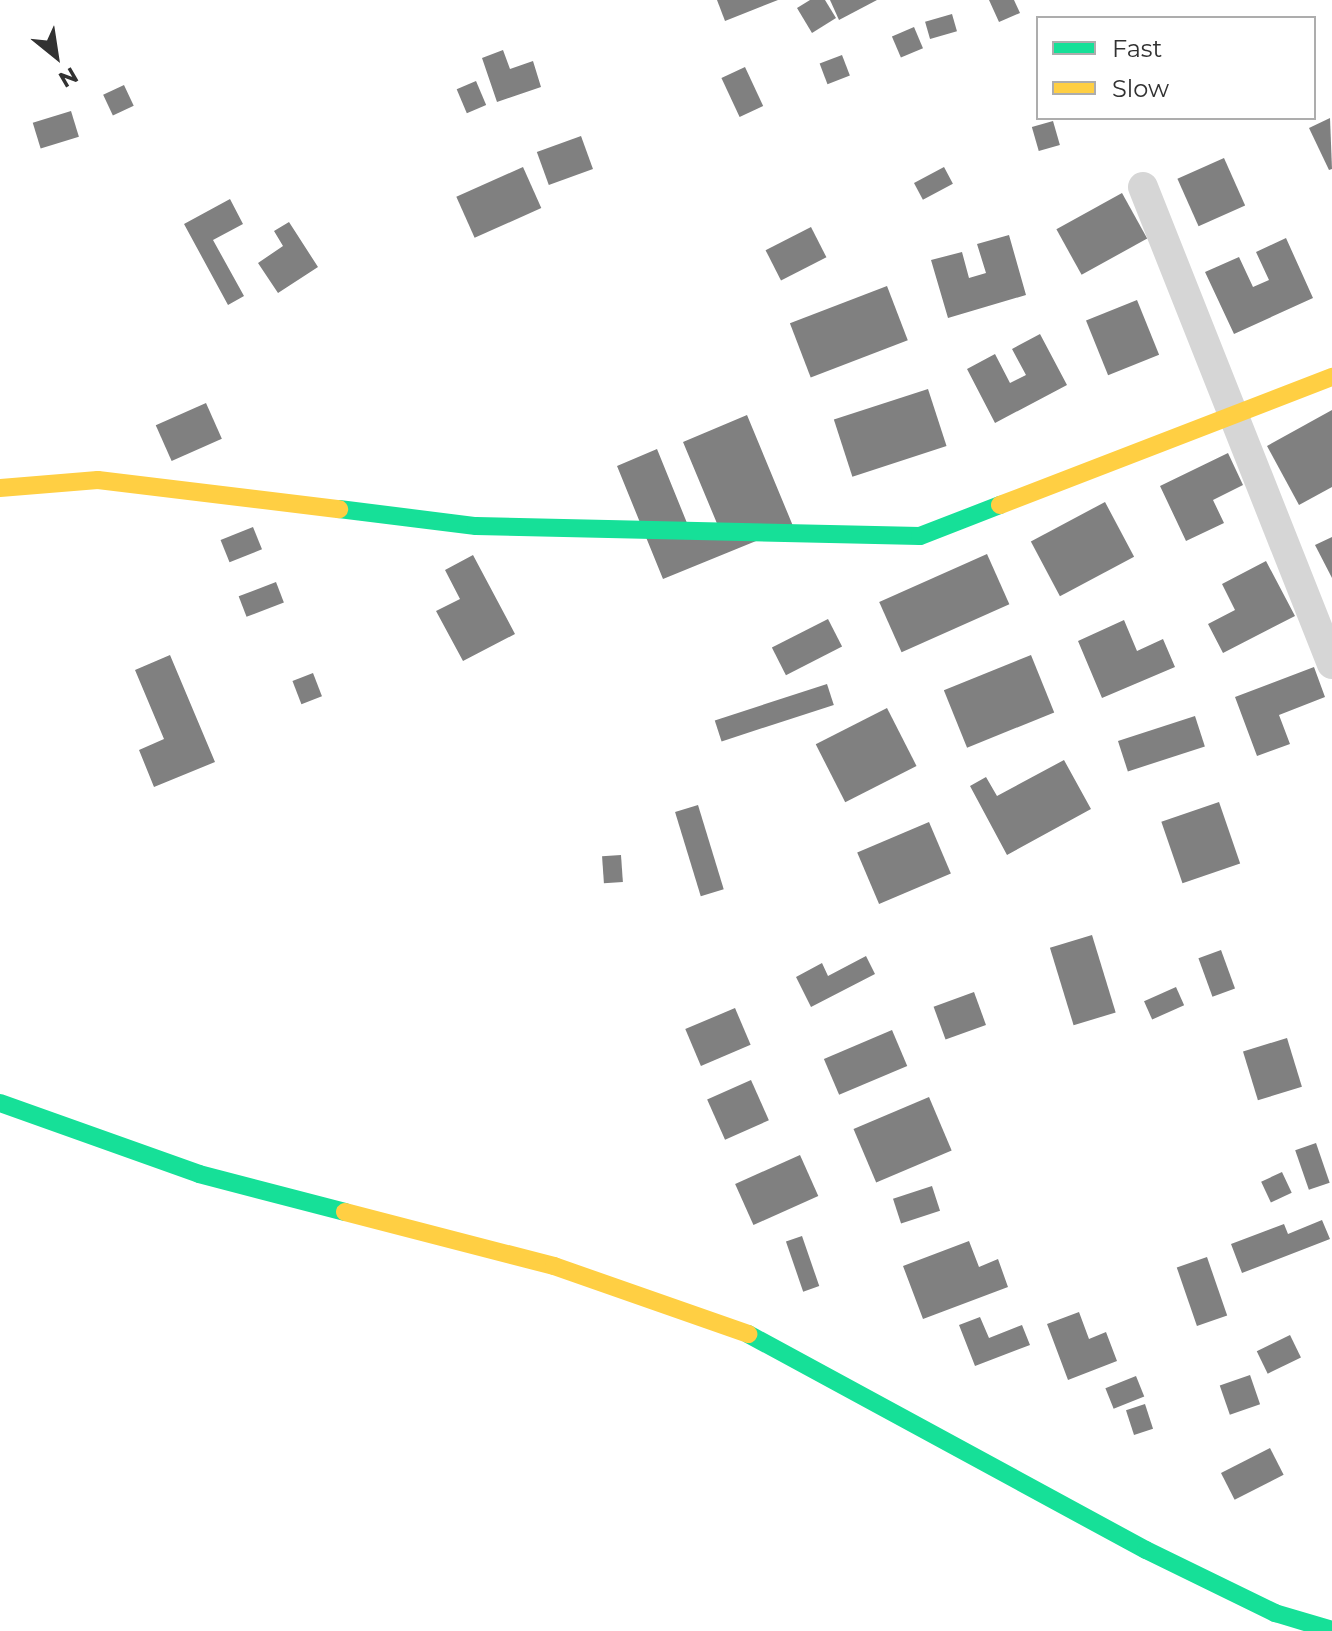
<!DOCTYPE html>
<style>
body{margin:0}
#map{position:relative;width:1332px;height:1631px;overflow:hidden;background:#fff;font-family:Montserrat,sans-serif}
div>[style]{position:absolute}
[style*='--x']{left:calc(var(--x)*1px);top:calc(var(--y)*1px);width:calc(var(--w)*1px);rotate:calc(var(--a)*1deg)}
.building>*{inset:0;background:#808080;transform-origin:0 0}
.street>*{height:30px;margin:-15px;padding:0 15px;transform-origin:15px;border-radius:15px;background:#d6d6d6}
.fast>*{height:18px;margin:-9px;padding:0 9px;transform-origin:9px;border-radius:9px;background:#16e098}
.slow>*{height:18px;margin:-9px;padding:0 9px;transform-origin:9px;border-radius:9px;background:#ffcf43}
span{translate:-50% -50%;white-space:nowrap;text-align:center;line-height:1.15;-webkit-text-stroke:8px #fff;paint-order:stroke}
.legend{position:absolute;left:1036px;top:16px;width:280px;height:104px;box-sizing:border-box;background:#fff;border:2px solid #adadad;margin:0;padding:10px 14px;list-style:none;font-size:24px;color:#323232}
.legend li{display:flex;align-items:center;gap:16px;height:40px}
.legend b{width:40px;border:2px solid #adadad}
.north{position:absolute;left:16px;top:16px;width:80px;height:80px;-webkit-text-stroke:6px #fff;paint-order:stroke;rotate:150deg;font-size:22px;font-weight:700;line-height:32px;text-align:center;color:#323232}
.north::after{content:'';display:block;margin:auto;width:28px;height:36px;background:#323232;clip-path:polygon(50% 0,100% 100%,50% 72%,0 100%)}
</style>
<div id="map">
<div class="building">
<i style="clip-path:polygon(717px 0,778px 0,725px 21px)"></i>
<i style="clip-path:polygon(810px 0,825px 0,836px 18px,812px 33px,797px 8px)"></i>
<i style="clip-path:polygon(830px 0,877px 0,839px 20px)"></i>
<i style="clip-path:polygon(989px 0,1014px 0,1020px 13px,999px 22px)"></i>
<i style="left:952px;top:14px;width:18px;height:28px;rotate:74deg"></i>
<i style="left:914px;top:27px;width:23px;height:24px;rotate:67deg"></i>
<i style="clip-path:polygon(503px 50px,510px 69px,533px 61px,541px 87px,497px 102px,482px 58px)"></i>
<i style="left:842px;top:55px;width:22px;height:24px;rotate:69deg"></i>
<i style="left:745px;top:67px;width:43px;height:26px;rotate:65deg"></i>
<i style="left:476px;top:81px;width:26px;height:21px;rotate:67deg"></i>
<i style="left:124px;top:85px;width:23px;height:23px;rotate:65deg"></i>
<i style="left:71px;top:111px;width:27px;height:40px;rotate:73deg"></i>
<i style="clip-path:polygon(1330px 118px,1332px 169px,1329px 170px,1309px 128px)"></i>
<i style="left:1053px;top:121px;width:25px;height:22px;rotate:74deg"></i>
<i style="left:581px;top:136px;width:35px;height:47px;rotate:70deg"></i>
<i style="left:1224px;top:158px;width:52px;height:51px;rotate:66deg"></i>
<i style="left:523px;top:167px;width:45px;height:73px;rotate:66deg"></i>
<i style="left:944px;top:167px;width:19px;height:34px;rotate:62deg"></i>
<i style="left:1122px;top:193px;width:52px;height:75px;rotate:61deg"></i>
<i style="clip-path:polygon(230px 199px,243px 224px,213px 240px,244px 296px,228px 305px,184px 224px)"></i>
<i style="clip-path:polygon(289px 222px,318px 267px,278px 293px,258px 263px,283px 246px,274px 231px)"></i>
<i style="left:811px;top:227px;width:34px;height:51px;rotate:63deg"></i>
<i style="clip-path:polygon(1009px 235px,1026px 295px,948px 318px,931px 260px,962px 252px,969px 278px,986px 273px,977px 244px)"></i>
<i style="clip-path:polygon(1286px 238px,1313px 298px,1234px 334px,1205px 272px,1239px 257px,1253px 287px,1269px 280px,1256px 252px)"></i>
<i style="left:887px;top:286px;width:58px;height:104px;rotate:69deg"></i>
<i style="left:1137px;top:300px;width:59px;height:55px;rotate:68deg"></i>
<i style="clip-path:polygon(1040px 334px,1067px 385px,995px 423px,967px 369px,995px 354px,1010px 383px,1026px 375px,1012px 349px)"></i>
<i style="left:928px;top:389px;width:60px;height:99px;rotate:72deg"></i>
<i style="left:206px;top:403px;width:39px;height:55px;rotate:66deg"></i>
<i style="clip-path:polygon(1332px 410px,1332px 487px,1299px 505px,1267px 446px)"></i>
<i style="clip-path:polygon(747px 415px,793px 526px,663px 579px,617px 466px,657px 449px,687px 523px,721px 533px,683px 442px)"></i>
<i style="clip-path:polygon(1228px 453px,1243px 485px,1213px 500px,1224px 523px,1186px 541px,1160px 486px)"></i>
<i style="left:1105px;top:502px;width:62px;height:84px;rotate:62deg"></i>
<i style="left:253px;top:527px;width:24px;height:35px;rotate:68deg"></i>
<i style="clip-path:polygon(1332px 537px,1332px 578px,1315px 545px)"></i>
<i style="left:987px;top:554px;width:55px;height:118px;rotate:66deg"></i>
<i style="clip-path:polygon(473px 555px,515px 634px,463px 661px,436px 611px,460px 599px,445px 570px)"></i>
<i style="clip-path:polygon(1266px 561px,1295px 616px,1223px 653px,1208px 624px,1235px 610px,1222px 584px)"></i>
<i style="left:276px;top:582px;width:22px;height:40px;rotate:69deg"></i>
<i style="left:828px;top:619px;width:31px;height:63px;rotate:63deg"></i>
<i style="clip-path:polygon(1124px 620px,1137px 651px,1163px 639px,1175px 667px,1102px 698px,1078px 641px)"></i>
<i style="clip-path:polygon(170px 655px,215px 762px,154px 787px,139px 750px,164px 739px,135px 670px)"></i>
<i style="left:1031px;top:655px;width:62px;height:94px;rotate:68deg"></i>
<i style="clip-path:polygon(1314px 667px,1325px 697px,1279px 715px,1290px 744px,1257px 756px,1235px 697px)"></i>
<i style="left:313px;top:673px;width:25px;height:22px;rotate:69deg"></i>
<i style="left:827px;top:684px;width:22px;height:118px;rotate:72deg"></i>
<i style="left:887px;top:708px;width:65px;height:80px;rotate:63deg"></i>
<i style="left:1195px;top:716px;width:32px;height:81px;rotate:72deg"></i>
<i style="clip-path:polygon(1064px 760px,1091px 809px,1007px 855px,970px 786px,986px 777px,997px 796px)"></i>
<i style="left:1219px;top:802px;width:65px;height:61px;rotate:71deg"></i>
<i style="left:698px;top:805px;width:88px;height:24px;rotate:73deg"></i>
<i style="left:929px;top:822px;width:56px;height:78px;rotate:67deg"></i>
<i style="left:621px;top:855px;width:27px;height:19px;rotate:86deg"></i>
<i style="left:1092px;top:935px;width:81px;height:44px;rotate:73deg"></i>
<i style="left:1221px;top:950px;width:41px;height:24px;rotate:70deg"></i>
<i style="clip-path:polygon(866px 956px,875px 974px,811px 1007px,796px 977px,822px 963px,828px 976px)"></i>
<i style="left:1176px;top:987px;width:20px;height:35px;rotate:66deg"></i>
<i style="left:974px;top:992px;width:35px;height:43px;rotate:70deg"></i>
<i style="left:735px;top:1008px;width:40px;height:54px;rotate:67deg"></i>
<i style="left:892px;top:1030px;width:39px;height:74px;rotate:67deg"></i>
<i style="left:1287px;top:1038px;width:51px;height:46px;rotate:73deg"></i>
<i style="left:751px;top:1080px;width:44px;height:48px;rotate:66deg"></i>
<i style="left:929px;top:1097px;width:58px;height:82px;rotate:67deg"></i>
<i style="left:1316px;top:1143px;width:42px;height:22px;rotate:71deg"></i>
<i style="left:800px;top:1155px;width:45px;height:71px;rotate:66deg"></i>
<i style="left:1282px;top:1172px;width:23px;height:23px;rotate:65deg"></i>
<i style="left:932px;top:1186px;width:26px;height:41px;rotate:72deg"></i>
<i style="clip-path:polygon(1322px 1220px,1330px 1239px,1242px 1273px,1231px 1244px,1284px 1224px,1288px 1234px)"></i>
<i style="left:802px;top:1236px;width:53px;height:17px;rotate:71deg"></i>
<i style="clip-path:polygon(969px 1241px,979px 1267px,998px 1259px,1008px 1287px,923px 1319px,903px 1266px)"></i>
<i style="left:1207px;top:1257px;width:62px;height:32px;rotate:71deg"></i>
<i style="clip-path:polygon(1079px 1312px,1089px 1339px,1106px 1332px,1117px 1361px,1068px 1380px,1047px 1324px)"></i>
<i style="clip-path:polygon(980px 1317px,989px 1338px,1022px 1325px,1030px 1345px,975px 1366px,959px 1325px)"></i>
<i style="left:1290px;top:1335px;width:25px;height:37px;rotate:64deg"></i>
<i style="left:1250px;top:1375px;width:31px;height:32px;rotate:71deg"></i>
<i style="left:1136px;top:1376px;width:22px;height:33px;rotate:68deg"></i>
<i style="left:1145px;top:1404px;width:26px;height:20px;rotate:72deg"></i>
<i style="left:1270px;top:1448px;width:30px;height:55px;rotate:63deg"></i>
</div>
<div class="street">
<i style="--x:1143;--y:187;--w:513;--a:68.39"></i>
</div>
<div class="fast">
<i style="--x:339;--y:509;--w:138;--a:7.1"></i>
<i style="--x:476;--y:526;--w:444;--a:1.3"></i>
<i style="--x:920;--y:536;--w:86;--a:-21.2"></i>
<i style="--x:0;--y:1103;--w:211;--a:19.6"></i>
<i style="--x:199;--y:1174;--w:151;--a:14.6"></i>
<i style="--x:748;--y:1334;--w:453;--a:28.5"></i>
<i style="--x:1146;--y:1550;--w:144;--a:26"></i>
<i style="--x:1275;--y:1613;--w:59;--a:16.6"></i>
</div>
<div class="slow">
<i style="--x:0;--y:488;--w:98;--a:-4.7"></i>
<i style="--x:98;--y:480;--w:243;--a:6.9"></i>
<i style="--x:1000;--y:505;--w:356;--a:-21.1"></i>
<i style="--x:345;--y:1212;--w:216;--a:14.5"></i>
<i style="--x:554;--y:1266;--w:206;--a:19.3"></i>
</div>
<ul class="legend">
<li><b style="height:10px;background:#16e098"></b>Fast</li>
<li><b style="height:10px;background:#ffcf43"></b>Slow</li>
</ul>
<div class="north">N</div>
</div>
